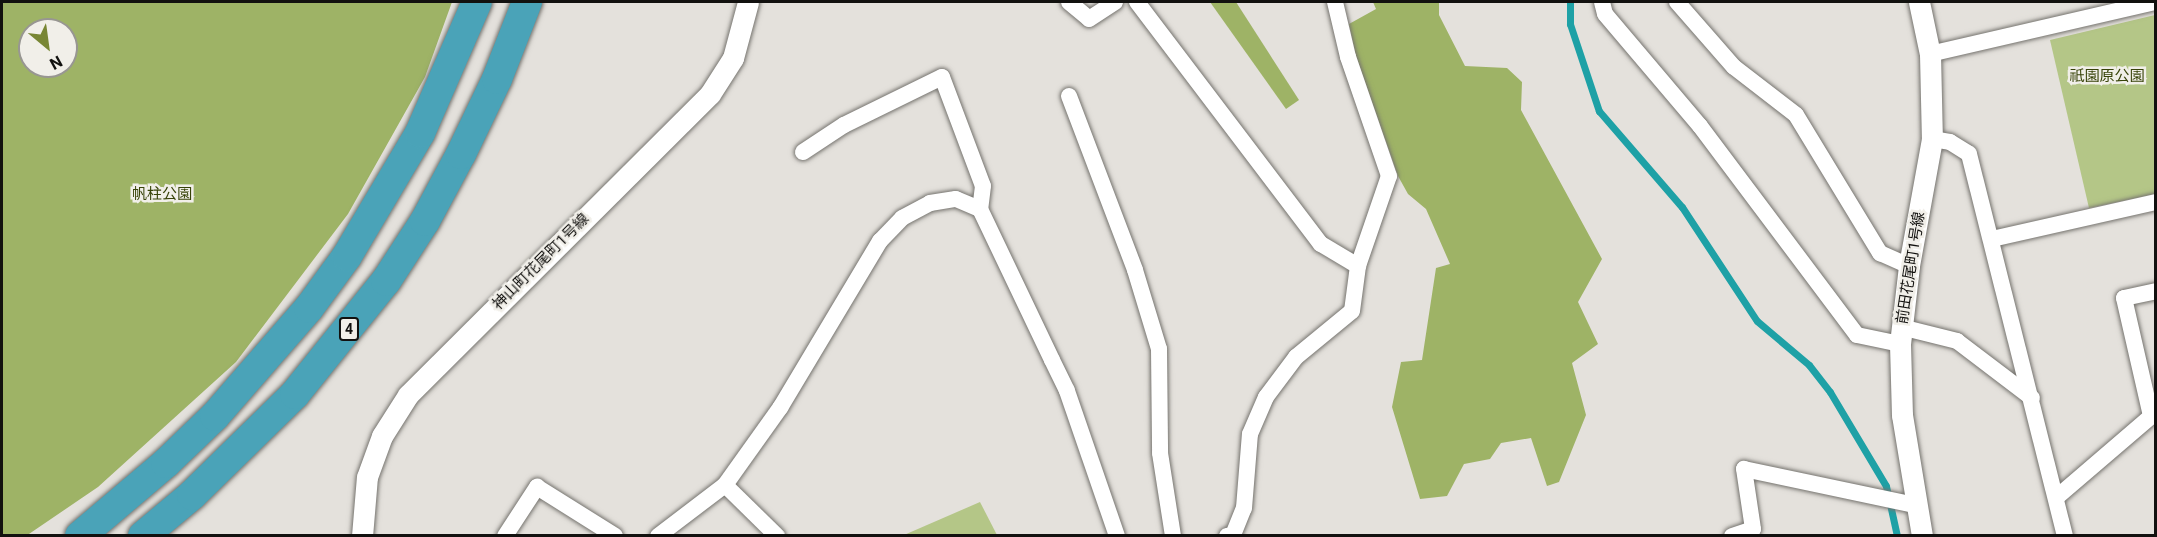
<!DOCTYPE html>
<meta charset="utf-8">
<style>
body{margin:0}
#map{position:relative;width:2157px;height:537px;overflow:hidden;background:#e4e1dc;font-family:Roboto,"Noto Sans JP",sans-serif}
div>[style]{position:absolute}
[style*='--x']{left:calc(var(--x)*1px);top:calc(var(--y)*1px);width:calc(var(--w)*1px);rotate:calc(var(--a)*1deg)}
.green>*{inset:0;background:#b4c687}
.forest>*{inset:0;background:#9eb366}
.stream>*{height:7px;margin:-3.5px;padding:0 3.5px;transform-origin:3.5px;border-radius:3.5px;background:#1ea1a6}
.roads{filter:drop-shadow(0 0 2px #75736e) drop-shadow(0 0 2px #75736e)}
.minor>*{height:16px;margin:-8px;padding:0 8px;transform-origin:8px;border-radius:8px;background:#fff}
.tertiary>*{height:21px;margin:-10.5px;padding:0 10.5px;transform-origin:10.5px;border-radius:10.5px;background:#fff}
.motorway>*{height:30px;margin:-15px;padding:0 15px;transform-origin:15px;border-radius:15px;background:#4aa3b8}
span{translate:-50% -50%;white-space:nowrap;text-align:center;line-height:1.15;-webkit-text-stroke:5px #f1efe9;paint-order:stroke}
.shield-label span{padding:2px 4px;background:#f1efe9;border:2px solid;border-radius:4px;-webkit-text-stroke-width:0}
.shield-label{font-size:14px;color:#12110f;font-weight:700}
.park-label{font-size:15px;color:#374308}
.street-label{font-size:15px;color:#12110f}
.frame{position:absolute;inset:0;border:3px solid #12110f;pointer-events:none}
.north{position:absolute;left:18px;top:18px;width:60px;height:60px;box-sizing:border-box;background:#f1efe9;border:2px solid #989692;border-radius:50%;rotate:151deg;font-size:16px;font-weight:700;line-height:24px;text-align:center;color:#12110f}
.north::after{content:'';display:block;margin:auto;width:21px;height:27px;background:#788634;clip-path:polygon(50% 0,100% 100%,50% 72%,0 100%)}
</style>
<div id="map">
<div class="green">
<i style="clip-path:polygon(2155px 15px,2155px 194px,2089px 208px,2050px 40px)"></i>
<i style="clip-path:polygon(980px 502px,997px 535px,904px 535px)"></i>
</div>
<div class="forest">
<i style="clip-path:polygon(evenodd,2px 2px,452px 2px,425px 77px,348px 214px,236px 362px,98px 487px,26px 536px,2px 535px,2px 2px,30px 30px,66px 30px,66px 66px,30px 66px,30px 30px)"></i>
<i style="clip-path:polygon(1210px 2px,1236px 2px,1299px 100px,1286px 109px)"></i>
<i style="clip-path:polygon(1373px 2px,1439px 2px,1439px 15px,1465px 66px,1507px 68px,1522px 82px,1521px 110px,1602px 259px,1578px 302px,1598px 344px,1572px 363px,1586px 415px,1559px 482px,1547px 486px,1531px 438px,1501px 443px,1490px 459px,1464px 464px,1447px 496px,1420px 499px,1392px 407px,1401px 362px,1422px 360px,1436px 268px,1450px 264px,1426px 209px,1408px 194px,1398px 176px,1356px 56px,1349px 24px,1376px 9px)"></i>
</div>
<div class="stream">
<i style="--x:1570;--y:2;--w:22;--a:90"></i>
<i style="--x:1570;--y:24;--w:92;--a:71.6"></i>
<i style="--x:1599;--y:111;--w:127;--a:49.2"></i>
<i style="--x:1682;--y:207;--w:136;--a:56.7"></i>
<i style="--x:1757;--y:321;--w:68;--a:40.2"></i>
<i style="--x:1809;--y:365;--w:34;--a:52"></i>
<i style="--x:1830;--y:392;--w:109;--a:59.2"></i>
<i style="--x:1886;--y:486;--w:51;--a:77.6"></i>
</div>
<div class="roads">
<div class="minor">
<i style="--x:1069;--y:2;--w:26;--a:40"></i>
<i style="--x:1089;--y:19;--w:31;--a:-33"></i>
<i style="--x:1137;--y:2;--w:304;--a:52.8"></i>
<i style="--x:1321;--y:244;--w:43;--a:30.7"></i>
<i style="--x:1602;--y:2;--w:12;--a:76"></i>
<i style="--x:1605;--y:14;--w:147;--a:49.7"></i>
<i style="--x:1700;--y:126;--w:261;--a:53.1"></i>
<i style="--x:1857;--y:335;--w:44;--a:11.8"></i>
<i style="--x:1677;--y:2;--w:86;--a:48.8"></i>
<i style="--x:1734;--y:67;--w:78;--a:37.7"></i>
<i style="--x:1796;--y:115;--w:162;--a:58.7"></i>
<i style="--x:1880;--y:253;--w:32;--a:24"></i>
<i style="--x:1930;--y:54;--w:232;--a:-13"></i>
<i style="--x:1069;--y:96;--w:186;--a:69.2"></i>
<i style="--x:1135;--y:270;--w:83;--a:73.1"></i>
<i style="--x:1159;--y:349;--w:104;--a:89.4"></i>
<i style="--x:1160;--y:453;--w:84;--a:81.1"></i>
<i style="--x:1932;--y:139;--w:18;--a:9"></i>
<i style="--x:1950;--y:142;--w:22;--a:32"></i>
<i style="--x:1969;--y:154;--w:394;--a:75.9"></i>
<i style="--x:803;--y:152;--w:49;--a:-33.4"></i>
<i style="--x:844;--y:125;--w:109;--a:-26.1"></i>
<i style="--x:942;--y:77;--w:116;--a:69.4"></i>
<i style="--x:983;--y:186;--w:23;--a:97"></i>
<i style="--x:1992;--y:239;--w:168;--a:-12.7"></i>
<i style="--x:1901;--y:327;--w:58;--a:14"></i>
<i style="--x:1957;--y:341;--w:94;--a:37.2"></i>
<i style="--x:2151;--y:416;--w:121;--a:-102.9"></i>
<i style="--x:2124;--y:298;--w:33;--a:-12"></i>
<i style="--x:725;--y:485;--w:73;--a:44.4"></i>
<i style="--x:2057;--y:497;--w:130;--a:-40.6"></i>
<i style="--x:505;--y:536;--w:59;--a:-56.9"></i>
<i style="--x:537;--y:487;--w:92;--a:32.1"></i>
<i style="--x:658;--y:536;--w:84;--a:-37.3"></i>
<i style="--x:725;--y:485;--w:95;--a:-54.5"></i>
<i style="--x:780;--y:408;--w:195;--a:-59.1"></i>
<i style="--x:880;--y:241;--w:32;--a:-46"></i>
<i style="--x:902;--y:218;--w:32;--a:-28"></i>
<i style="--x:930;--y:203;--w:26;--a:-9"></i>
<i style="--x:956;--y:199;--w:26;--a:23"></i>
<i style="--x:980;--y:209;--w:167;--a:64.5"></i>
<i style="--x:1052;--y:360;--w:34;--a:64"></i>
<i style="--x:1067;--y:391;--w:153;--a:71"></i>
<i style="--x:1227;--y:536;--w:6;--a:-9"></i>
<i style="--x:1233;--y:535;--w:29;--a:-68"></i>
<i style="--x:1244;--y:508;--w:74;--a:-85.4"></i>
<i style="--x:1250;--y:434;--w:40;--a:-66.6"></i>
<i style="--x:1266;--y:397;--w:50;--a:-53.1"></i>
<i style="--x:1296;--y:357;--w:72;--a:-39.4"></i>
<i style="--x:1352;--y:311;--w:45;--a:-82.4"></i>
<i style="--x:1358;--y:266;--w:95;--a:-71"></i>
<i style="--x:1389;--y:176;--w:126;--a:-109"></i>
<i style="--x:1348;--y:57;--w:57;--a:-103.3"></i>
<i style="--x:1732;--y:536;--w:22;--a:-18"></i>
<i style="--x:1753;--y:529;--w:61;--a:-98.5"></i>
<i style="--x:1744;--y:469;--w:175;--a:11.9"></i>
</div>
<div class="tertiary">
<i style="--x:1919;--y:2;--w:53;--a:78.1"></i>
<i style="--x:1930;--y:54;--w:85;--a:88.7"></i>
<i style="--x:1932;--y:139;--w:129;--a:100.3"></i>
<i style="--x:1909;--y:266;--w:79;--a:96.6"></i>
<i style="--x:1900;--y:344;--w:71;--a:88.4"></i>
<i style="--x:1902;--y:415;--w:123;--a:80.6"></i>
<i style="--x:362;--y:536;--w:59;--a:-85.2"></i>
<i style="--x:367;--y:477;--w:44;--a:-69.9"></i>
<i style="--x:382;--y:436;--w:49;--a:-57.6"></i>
<i style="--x:408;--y:395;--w:426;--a:-44.9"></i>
<i style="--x:710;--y:94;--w:43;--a:-57.4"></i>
<i style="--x:733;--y:58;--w:58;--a:-75"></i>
</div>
<div class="motorway">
<i style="--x:80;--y:536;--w:113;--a:-40.3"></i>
<i style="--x:166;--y:463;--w:68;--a:-43.8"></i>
<i style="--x:215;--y:416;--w:143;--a:-49"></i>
<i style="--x:309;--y:308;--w:64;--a:-53.8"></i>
<i style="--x:347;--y:256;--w:143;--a:-59.3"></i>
<i style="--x:420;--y:133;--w:143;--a:-66.5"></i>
<i style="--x:143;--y:536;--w:64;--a:-39.9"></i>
<i style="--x:192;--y:495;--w:144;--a:-44.4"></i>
<i style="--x:295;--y:394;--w:145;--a:-51.2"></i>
<i style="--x:386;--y:281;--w:72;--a:-57"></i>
<i style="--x:425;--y:221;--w:76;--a:-61.8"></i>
<i style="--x:461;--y:154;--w:83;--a:-64.4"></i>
<i style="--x:497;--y:79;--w:83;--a:-68.7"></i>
</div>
</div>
<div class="shield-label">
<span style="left:349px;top:329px">4</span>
</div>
<div class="park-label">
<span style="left:2107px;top:77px">祇園原公園</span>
<span style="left:162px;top:195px">帆柱公園</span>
</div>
<div class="street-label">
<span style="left:541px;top:262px;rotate:-45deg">神山町花尾町1号線</span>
<span style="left:1911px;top:268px;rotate:-81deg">前田花尾町1号線</span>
</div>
<div class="frame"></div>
<div class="north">N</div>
</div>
